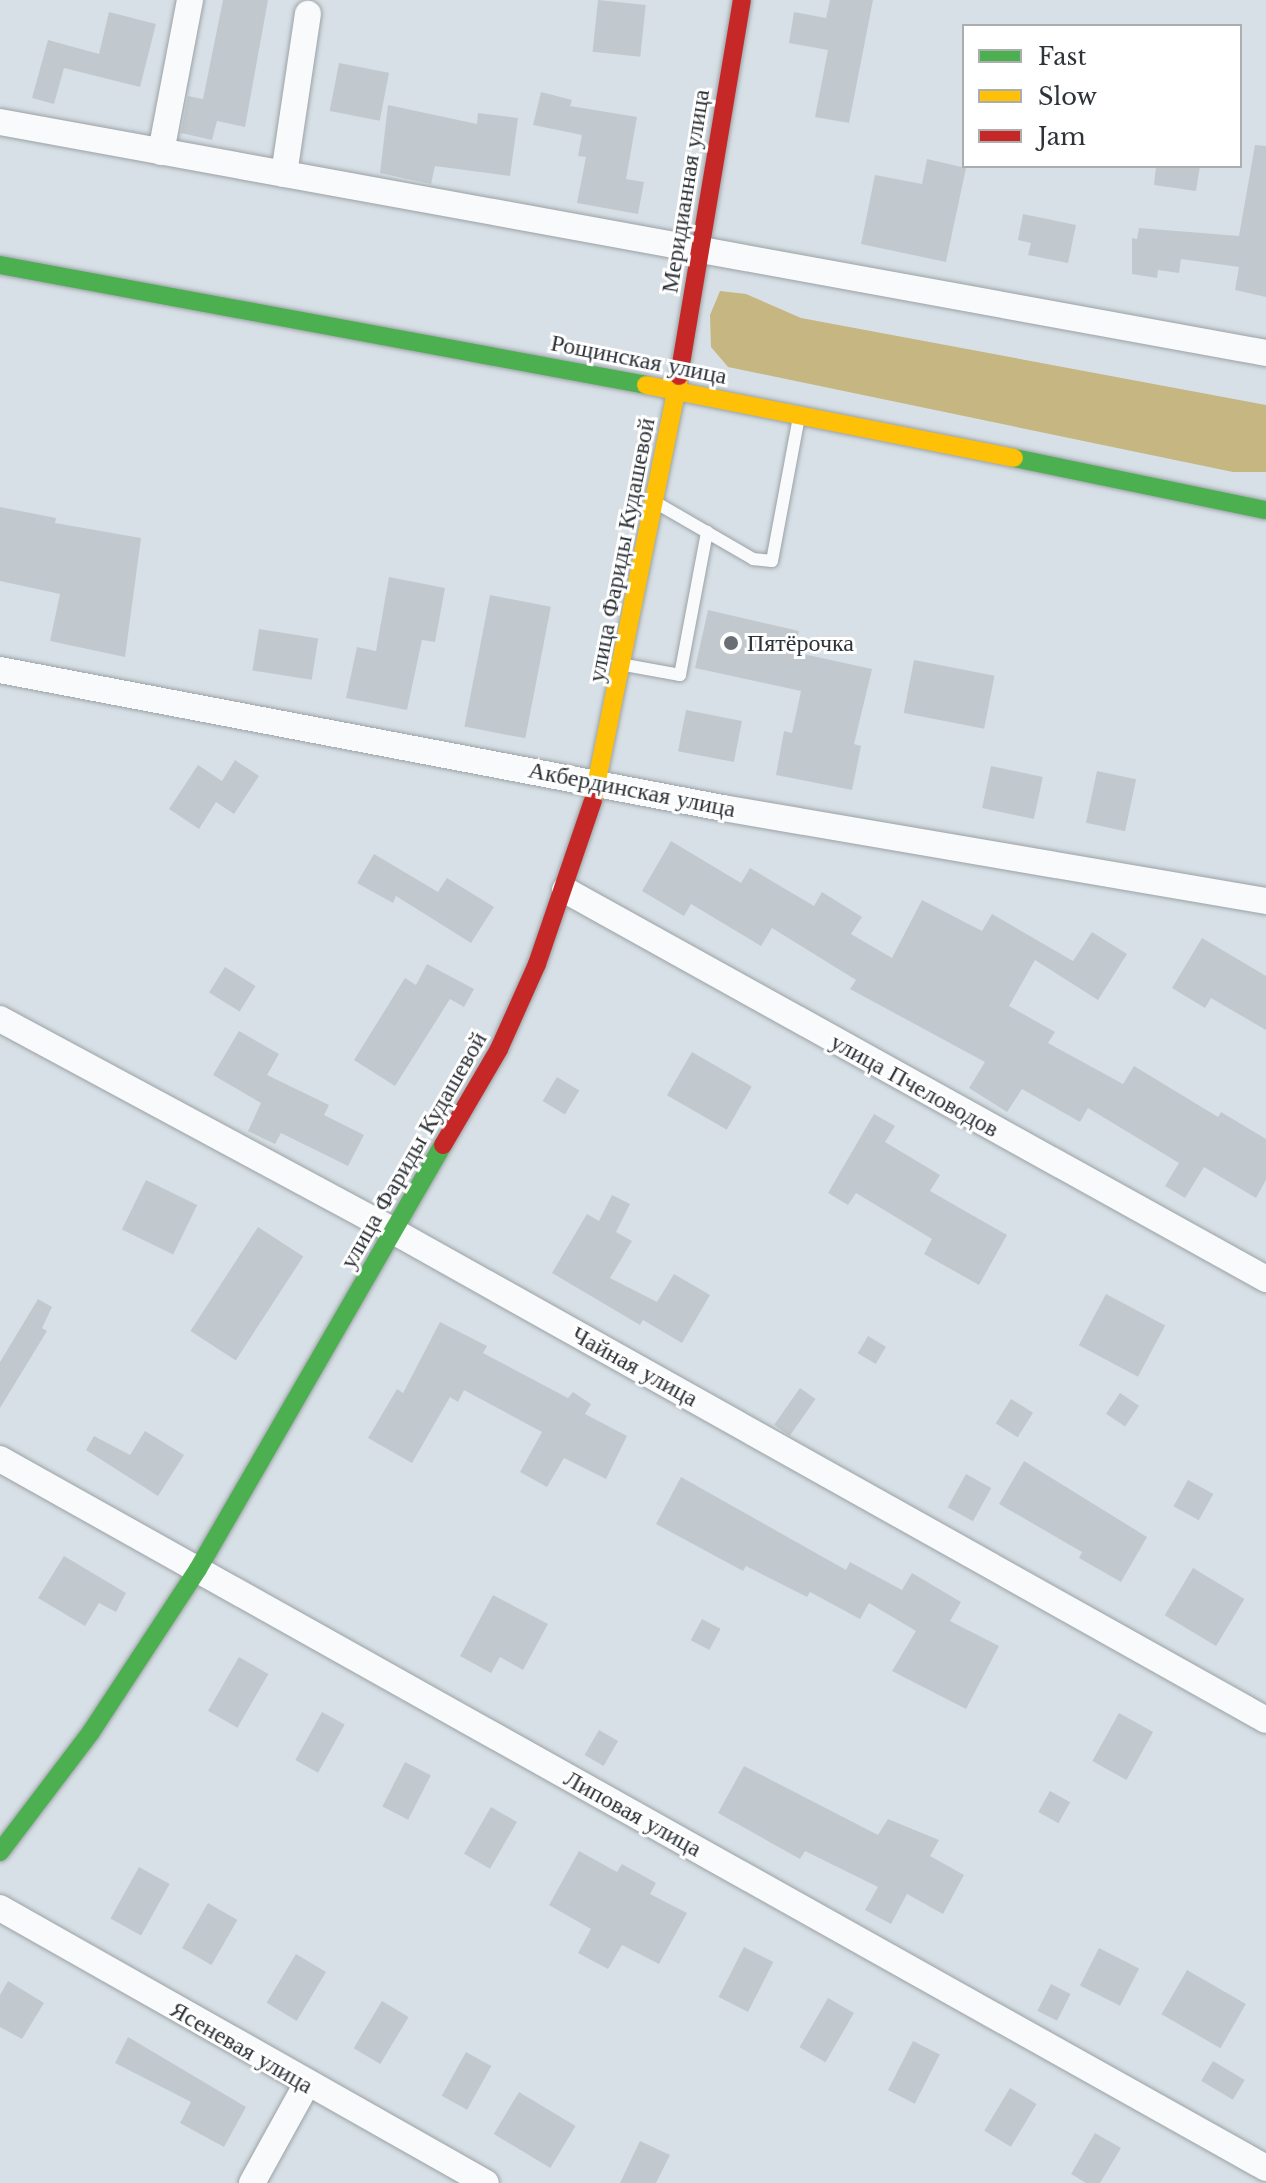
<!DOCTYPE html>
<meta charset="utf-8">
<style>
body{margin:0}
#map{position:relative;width:1266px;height:2183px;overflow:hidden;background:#d7e0e6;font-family:"Libre Baskerville",serif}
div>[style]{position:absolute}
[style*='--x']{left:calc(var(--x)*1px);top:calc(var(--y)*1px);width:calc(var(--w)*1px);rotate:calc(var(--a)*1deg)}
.forest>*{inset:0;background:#c6b682}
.building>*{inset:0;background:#c2c9ce;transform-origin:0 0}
.roads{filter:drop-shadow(0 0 2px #9ba2a6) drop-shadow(0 0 2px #9ba2a6)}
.lane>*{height:12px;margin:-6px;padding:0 6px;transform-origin:6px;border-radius:6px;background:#f9fafb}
.street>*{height:26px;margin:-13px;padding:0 13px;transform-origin:13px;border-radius:13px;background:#f9fafb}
.fast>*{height:18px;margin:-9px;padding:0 9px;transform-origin:9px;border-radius:9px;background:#4caf50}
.slow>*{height:18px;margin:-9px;padding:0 9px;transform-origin:9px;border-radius:9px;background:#ffc107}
.jam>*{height:18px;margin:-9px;padding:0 9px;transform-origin:9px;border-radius:9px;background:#c62828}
.dots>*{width:22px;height:22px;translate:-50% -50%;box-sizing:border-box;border:4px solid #fff;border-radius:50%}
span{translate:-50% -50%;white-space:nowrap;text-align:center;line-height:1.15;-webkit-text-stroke:6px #fff;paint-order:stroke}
.street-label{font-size:24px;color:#2d3338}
.poi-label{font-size:24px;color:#2d3338}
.left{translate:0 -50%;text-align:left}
.legend{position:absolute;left:962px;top:24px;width:280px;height:144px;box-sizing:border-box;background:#fff;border:2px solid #abadaf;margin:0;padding:10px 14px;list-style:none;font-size:24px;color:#2d3338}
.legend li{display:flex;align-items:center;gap:16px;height:40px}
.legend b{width:40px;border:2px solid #abadaf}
</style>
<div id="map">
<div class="forest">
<i style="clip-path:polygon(720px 291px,746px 294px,801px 318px,1266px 405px,1266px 472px,1233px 472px,728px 367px,711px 347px,710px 315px)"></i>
</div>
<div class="building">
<i style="clip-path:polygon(223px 0,268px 0,245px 127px,217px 121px,212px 140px,181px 133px,188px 96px,203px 99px)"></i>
<i style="left:598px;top:0;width:48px;height:52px;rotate:6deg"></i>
<i style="clip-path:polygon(830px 0,873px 0,849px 123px,815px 117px,828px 50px,789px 43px,794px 12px,826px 18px)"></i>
<i style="clip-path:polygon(109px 12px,156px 24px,140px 87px,64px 68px,54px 104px,32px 98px,48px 40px,99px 54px)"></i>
<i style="left:339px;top:63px;width:51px;height:49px;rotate:11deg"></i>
<i style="clip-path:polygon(541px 92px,572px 100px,570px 106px,637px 117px,626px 179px,644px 182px,638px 214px,577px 203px,586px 157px,578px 156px,582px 135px,533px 125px)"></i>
<i style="clip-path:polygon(388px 105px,477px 124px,478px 113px,518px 118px,510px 176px,435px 166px,431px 184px,380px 173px)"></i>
<i style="clip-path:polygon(1255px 145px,1266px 146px,1266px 297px,1235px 290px,1239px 267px,1181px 259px,1179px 273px,1158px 270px,1157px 278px,1132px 274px,1132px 238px,1137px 239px,1139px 228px,1239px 236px)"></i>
<i style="clip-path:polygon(927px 159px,966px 168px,946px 262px,861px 244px,875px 175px,922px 184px)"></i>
<i style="clip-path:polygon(1156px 166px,1200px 166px,1196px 191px,1154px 185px)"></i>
<i style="clip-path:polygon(1023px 214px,1076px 225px,1068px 263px,1028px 255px,1031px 243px,1018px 240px)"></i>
<i style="clip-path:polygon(0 507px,56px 518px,55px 523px,141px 538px,125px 657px,50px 641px,60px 594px,0 581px)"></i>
<i style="clip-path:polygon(389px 577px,445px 588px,435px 642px,422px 640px,407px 710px,346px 698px,357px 647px,376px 651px)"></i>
<i style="left:490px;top:595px;width:62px;height:134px;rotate:11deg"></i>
<i style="clip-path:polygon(708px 610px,799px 631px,794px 652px,872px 669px,854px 744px,861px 746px,852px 790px,776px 775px,784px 731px,792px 733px,801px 691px,695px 668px)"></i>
<i style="left:259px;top:629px;width:60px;height:42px;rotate:9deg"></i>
<i style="left:914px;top:660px;width:82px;height:54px;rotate:11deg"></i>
<i style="left:686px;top:710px;width:57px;height:42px;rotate:11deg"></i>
<i style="clip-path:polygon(235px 760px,259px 776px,234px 814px,216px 802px,199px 829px,169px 809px,198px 765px,222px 781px)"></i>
<i style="left:991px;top:766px;width:53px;height:43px;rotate:12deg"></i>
<i style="left:1097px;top:771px;width:40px;height:53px;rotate:12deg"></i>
<i style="clip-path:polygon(671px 841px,741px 883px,750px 868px,814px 906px,822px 892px,862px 917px,851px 934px,892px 958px,922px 900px,982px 931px,992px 914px,1073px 961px,1092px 932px,1127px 954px,1098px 1000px,1035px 960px,1009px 1006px,1055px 1032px,1048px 1043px,1123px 1084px,1134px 1066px,1218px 1117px,1221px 1112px,1266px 1139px,1266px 1180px,1256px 1198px,1204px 1167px,1185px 1198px,1165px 1186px,1179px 1163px,1088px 1108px,1080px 1122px,1022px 1089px,1007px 1112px,969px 1088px,985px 1062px,850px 989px,856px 980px,772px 928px,761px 946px,691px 904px,684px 916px,642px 891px)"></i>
<i style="clip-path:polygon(374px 854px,438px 892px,447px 878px,494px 907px,471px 943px,396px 896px,393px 903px,357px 883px)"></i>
<i style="clip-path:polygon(1202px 938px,1266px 976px,1266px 1030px,1211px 998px,1205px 1008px,1172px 988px)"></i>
<i style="clip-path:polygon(427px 964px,474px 989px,464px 1007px,450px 999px,395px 1086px,354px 1060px,405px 978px,416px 985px)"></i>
<i style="left:225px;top:967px;width:36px;height:30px;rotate:32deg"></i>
<i style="clip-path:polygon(239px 1031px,279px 1054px,267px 1075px,329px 1105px,324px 1115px,364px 1135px,348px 1166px,281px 1133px,275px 1144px,248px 1131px,261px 1103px,213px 1075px)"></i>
<i style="left:692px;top:1052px;width:69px;height:50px;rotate:30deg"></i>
<i style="left:557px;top:1077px;width:26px;height:28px;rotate:31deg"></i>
<i style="clip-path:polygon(874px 1114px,895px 1126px,885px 1142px,940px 1175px,930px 1191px,1007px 1235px,979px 1285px,924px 1254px,932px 1239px,856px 1193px,848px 1205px,828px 1193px)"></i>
<i style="left:146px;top:1180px;width:57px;height:55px;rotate:26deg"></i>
<i style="clip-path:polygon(612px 1195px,630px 1204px,616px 1232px,632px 1241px,610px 1278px,657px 1302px,674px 1274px,710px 1295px,682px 1343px,643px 1320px,640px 1325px,552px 1273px,587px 1214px,599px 1221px)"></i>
<i style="left:258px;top:1227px;width:54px;height:124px;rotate:33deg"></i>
<i style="left:1106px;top:1294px;width:67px;height:58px;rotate:28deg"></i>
<i style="clip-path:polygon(38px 1299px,52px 1307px,42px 1328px,47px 1331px,0 1408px,0 1362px)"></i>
<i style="clip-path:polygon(440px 1322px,487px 1346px,483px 1353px,568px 1398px,573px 1392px,591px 1404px,585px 1414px,627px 1436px,606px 1479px,564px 1458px,547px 1487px,520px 1472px,542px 1432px,464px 1390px,458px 1402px,450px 1397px,412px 1463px,368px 1438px,397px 1389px,403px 1393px)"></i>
<i style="left:868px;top:1336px;width:21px;height:20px;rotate:31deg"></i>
<i style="left:800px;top:1388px;width:19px;height:45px;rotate:35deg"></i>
<i style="left:1120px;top:1393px;width:23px;height:25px;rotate:34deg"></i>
<i style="left:1011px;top:1399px;width:26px;height:29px;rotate:32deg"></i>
<i style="clip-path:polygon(145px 1431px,184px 1455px,158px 1496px,86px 1450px,94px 1436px,130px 1455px)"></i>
<i style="clip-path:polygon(1024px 1461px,1147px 1537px,1121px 1582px,1079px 1558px,1082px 1552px,999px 1504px)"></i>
<i style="left:966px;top:1474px;width:29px;height:38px;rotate:29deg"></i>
<i style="clip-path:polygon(681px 1477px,846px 1570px,850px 1562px,902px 1590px,912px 1573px,961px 1602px,950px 1621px,999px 1646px,966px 1709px,892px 1671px,916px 1631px,869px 1603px,860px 1619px,810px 1592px,807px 1597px,746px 1566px,743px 1571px,656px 1524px)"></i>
<i style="left:1188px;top:1480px;width:29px;height:30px;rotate:29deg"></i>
<i style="clip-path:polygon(64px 1556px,126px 1593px,116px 1612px,99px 1603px,85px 1626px,38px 1598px)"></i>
<i style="left:1193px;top:1568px;width:60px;height:55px;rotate:31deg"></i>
<i style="clip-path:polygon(493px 1595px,548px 1624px,523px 1670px,500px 1657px,491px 1673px,460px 1656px)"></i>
<i style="left:702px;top:1619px;width:21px;height:24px;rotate:28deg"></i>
<i style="left:239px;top:1657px;width:34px;height:62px;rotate:30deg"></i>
<i style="left:322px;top:1712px;width:26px;height:55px;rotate:29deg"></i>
<i style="left:1119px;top:1713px;width:39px;height:55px;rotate:29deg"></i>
<i style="left:599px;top:1730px;width:22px;height:29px;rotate:30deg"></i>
<i style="left:405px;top:1762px;width:29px;height:50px;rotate:27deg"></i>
<i style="clip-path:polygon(744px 1766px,878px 1835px,888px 1819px,939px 1840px,930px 1856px,964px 1875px,943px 1914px,907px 1894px,891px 1924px,865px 1910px,878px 1887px,805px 1851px,800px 1859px,718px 1813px)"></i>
<i style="left:1050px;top:1791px;width:23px;height:24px;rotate:29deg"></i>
<i style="left:491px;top:1807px;width:30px;height:54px;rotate:30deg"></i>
<i style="clip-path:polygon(579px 1851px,617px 1872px,622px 1864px,656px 1883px,650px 1894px,687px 1913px,659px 1964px,622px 1945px,608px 1969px,578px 1953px,591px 1929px,549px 1905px)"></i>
<i style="left:139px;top:1867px;width:35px;height:59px;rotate:29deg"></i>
<i style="left:208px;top:1903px;width:34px;height:52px;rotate:30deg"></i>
<i style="left:744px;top:1947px;width:33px;height:56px;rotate:27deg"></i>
<i style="left:1099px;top:1948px;width:45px;height:42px;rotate:27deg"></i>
<i style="left:296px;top:1954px;width:35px;height:57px;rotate:31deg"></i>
<i style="left:1187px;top:1970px;width:68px;height:51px;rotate:30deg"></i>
<i style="clip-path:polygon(8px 1981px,44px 2003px,22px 2039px,0 2027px,0 1995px)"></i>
<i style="left:1051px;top:1984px;width:22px;height:30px;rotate:27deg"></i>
<i style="left:828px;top:1998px;width:30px;height:57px;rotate:30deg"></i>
<i style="left:382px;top:2001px;width:31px;height:55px;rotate:31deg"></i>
<i style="clip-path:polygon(128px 2037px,246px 2107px,224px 2147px,180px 2123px,191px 2102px,115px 2063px)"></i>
<i style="left:913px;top:2041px;width:30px;height:55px;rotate:27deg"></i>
<i style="left:466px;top:2052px;width:29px;height:50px;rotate:29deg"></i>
<i style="left:1213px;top:2061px;width:37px;height:23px;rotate:31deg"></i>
<i style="left:1010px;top:2088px;width:31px;height:50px;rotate:31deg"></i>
<i style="left:519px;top:2092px;width:66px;height:49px;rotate:31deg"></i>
<i style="clip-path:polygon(1095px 2133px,1121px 2148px,1100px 2183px,1086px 2183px,1071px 2174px)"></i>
<i style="clip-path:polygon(640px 2141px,670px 2155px,656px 2183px,620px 2183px)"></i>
</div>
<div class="roads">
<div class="lane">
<i style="--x:660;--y:505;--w:108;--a:30.1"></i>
<i style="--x:753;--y:559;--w:19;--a:6"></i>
<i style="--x:772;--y:561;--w:147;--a:-79.4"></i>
<i style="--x:625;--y:665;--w:56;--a:10.3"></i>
<i style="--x:680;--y:675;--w:146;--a:-79.3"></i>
</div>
<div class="street">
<i style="--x:0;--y:122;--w:1287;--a:10.34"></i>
<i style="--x:161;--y:152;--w:155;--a:-79.2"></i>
<i style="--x:284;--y:174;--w:162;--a:-81.5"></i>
<i style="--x:0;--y:670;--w:736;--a:10.81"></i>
<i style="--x:723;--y:808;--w:551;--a:9.72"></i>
<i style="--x:565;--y:890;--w:802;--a:29.03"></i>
<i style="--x:0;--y:1019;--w:449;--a:28.3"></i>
<i style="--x:395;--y:1232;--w:998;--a:29.26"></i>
<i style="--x:0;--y:1459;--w:1451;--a:29.25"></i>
<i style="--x:0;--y:1908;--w:558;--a:29.5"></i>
<i style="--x:252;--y:2183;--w:112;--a:-61.1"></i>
</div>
<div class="fast">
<i style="--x:0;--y:265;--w:657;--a:10.52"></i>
<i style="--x:1014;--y:458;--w:257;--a:11.7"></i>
<i style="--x:0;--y:1852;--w:151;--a:-52.8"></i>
<i style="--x:91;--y:1732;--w:195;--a:-56.7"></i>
<i style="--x:198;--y:1569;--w:490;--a:-60"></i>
</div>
<div class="slow">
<i style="--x:646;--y:385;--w:375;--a:11.2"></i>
<i style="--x:593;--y:800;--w:433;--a:-78.5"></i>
</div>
<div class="jam">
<i style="--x:679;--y:376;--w:381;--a:-80.5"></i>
<i style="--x:443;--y:1145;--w:111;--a:-59.7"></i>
<i style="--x:499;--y:1049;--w:93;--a:-65.9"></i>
<i style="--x:537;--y:964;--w:173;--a:-71.1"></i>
</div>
</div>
<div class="dots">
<i style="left:731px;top:643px;background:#687075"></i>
</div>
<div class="street-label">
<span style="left:685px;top:191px;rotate:-81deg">Меридианная улица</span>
<span style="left:639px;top:359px;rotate:11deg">Рощинская улица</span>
<span style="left:621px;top:550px;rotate:-79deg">улица Фариды Кудашевой</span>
<span style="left:632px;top:789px;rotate:11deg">Акбердинская улица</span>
<span style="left:915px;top:1085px;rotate:29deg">улица Пчеловодов</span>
<span style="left:413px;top:1150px;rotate:-60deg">улица Фариды Кудашевой</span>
<span style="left:635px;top:1366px;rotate:29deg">Чайная улица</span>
<span style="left:633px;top:1813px;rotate:29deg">Липовая улица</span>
<span style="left:242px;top:2047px;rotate:30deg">Ясеневая улица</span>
</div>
<div class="poi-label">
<span class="left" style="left:747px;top:643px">Пятёрочка</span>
</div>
<ul class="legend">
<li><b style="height:10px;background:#4caf50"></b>Fast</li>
<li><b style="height:10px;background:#ffc107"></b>Slow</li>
<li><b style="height:10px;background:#c62828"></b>Jam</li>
</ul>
</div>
